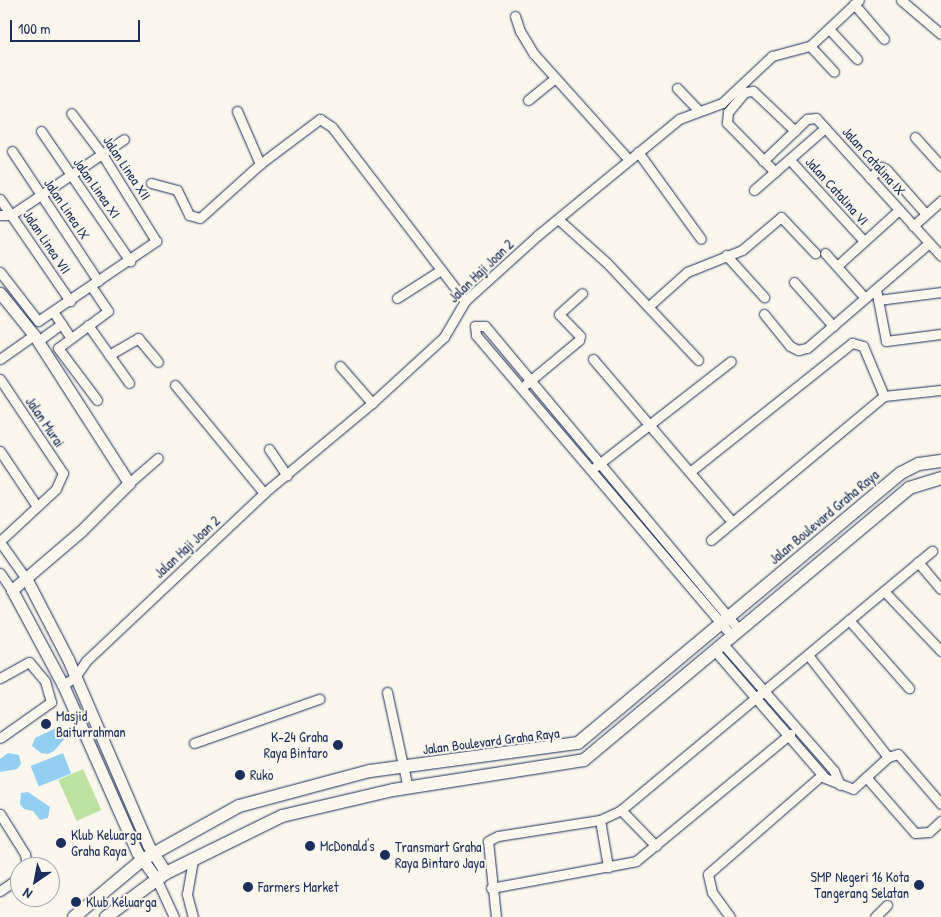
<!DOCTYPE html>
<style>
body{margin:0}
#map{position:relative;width:941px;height:917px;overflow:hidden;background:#fbf7ec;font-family:"Patrick Hand",sans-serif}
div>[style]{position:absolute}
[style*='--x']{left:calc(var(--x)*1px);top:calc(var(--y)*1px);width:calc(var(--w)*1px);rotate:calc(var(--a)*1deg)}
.green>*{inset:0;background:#bce4a0;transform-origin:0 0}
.water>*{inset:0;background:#91d0f2;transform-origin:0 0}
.roads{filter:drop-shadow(0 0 1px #1b2f5e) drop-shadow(0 0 1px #1b2f5e)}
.minor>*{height:9px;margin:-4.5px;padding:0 4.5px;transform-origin:4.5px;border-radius:4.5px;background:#fbf7ec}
.tertiary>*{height:11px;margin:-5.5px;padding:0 5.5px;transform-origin:5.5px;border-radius:5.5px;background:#fbf7ec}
.secondary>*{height:12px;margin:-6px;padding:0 6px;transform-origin:6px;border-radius:6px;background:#fbf7ec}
.dots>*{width:14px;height:14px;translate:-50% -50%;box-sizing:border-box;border:2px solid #fbf7ec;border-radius:50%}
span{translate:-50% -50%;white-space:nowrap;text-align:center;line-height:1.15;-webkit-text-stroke:4px #fbf7ec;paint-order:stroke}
.street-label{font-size:14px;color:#1b2f5e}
.poi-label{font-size:14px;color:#1b2f5e}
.left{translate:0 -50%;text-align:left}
.right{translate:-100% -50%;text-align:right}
.north{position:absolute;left:10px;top:857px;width:50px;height:50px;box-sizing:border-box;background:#fbf7ec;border:1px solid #a1a7b3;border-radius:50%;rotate:213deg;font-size:14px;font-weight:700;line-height:20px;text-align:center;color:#1b2f5e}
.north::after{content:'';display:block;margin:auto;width:18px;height:22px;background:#1b2f5e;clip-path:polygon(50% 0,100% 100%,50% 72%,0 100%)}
.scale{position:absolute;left:10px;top:20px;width:130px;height:22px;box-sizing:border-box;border:2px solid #1b2f5e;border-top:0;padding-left:6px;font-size:15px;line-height:18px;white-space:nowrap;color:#1b2f5e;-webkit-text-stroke:4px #fbf7ec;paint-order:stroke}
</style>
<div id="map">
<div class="green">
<i style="left:83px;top:769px;width:45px;height:27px;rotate:66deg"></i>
</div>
<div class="water">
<i style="clip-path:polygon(58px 727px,66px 737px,54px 751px,48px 754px,41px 753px,32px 746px,35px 738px)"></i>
<i style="clip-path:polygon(8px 753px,19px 755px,21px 764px,17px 769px,0 772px,0 759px)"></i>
<i style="left:63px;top:753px;width:22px;height:35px;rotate:68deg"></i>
<i style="clip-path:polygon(28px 792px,50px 807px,48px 818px,40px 820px,33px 811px,24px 809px,20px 804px,21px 793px)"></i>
</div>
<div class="roads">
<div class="minor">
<i style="--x:901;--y:0;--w:52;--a:40.4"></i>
<i style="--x:854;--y:4;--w:46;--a:49.4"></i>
<i style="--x:515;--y:16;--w:16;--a:72"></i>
<i style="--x:520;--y:31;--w:27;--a:59"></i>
<i style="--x:534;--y:54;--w:142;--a:48.1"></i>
<i style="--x:829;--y:29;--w:41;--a:47"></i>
<i style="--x:810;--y:46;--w:35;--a:47"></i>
<i style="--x:677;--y:88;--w:30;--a:46"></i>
<i style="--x:528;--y:100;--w:35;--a:-39"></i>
<i style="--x:237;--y:111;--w:58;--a:66.5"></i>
<i style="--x:41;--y:131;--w:158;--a:55.6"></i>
<i style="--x:915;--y:137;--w:39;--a:48"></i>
<i style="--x:12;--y:151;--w:156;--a:56.5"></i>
<i style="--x:638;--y:152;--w:107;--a:54.1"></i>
<i style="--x:790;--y:160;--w:110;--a:47.6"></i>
<i style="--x:763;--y:161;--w:61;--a:-43.7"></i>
<i style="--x:807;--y:119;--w:9;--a:-6"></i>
<i style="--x:816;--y:118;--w:186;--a:47.8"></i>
<i style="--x:775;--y:172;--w:69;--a:-134.4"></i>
<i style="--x:727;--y:123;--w:11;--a:-85"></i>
<i style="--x:728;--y:112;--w:26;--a:-50"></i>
<i style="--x:745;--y:92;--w:8;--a:-7"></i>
<i style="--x:753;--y:91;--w:58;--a:43.6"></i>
<i style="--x:870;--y:178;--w:16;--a:-45"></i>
<i style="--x:881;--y:167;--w:5;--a:22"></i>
<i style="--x:886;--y:169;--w:60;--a:48.4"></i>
<i style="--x:151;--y:183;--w:27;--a:15"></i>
<i style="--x:177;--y:190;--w:28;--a:64"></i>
<i style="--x:189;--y:215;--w:11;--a:15"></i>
<i style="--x:200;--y:218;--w:81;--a:-42"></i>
<i style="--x:260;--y:164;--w:75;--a:-36.9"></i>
<i style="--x:320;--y:119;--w:14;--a:34"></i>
<i style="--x:332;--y:127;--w:219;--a:52.6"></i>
<i style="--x:754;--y:190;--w:94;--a:-41.1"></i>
<i style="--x:0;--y:199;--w:124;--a:55.5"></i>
<i style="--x:0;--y:215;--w:11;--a:0"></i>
<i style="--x:11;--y:215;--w:136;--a:-33.9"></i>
<i style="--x:558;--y:219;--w:66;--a:41.9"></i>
<i style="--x:607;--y:263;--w:133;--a:46.8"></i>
<i style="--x:913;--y:226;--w:38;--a:-42"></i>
<i style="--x:825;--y:253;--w:60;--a:48.4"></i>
<i style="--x:726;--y:255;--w:57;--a:47.9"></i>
<i style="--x:837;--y:266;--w:84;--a:-42.1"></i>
<i style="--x:0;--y:272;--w:62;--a:52.2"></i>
<i style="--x:38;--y:321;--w:143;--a:-34.1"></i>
<i style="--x:156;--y:241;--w:102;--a:-121.8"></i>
<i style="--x:102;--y:154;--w:51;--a:-127.1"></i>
<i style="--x:794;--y:282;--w:59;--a:48.4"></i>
<i style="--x:91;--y:286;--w:30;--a:56"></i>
<i style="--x:108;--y:311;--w:62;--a:143.5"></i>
<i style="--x:58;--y:348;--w:65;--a:53.1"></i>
<i style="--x:876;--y:289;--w:53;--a:79.1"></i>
<i style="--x:886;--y:341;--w:55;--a:-7.3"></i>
<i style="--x:397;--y:298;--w:52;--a:-32.5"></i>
<i style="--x:878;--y:300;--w:64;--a:-7.2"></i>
<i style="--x:649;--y:306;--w:51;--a:-41.8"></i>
<i style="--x:687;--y:272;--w:59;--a:-21.8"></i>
<i style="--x:742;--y:250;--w:51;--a:-40.2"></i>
<i style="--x:781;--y:217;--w:50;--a:46.6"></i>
<i style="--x:54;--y:313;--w:29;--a:56"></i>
<i style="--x:764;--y:314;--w:41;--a:50.9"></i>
<i style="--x:790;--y:346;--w:9;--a:27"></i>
<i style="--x:798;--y:350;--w:9;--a:-13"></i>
<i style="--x:807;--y:348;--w:161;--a:-40.7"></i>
<i style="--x:88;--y:325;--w:71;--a:54.7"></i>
<i style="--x:38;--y:341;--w:29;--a:-36"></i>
<i style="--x:109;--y:355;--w:34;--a:-30"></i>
<i style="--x:138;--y:338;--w:31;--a:50"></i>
<i style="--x:0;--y:359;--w:42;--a:-35.2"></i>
<i style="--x:593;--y:359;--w:214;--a:49.5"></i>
<i style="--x:340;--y:366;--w:49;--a:49.1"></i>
<i style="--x:0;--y:379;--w:113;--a:56.2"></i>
<i style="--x:63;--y:473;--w:17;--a:114"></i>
<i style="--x:56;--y:489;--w:76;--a:137.1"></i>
<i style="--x:526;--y:384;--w:69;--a:-39.7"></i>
<i style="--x:579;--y:340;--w:4;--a:-76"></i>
<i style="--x:580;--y:336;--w:30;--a:-134"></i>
<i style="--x:559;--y:314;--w:31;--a:-42"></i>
<i style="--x:175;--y:385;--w:140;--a:50.5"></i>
<i style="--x:269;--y:449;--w:32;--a:56"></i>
<i style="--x:0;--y:451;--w:65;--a:56.3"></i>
<i style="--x:595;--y:467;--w:172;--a:-37.9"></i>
<i style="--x:691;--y:471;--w:206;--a:-38.5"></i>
<i style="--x:852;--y:343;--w:11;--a:15"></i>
<i style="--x:863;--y:346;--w:54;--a:67.2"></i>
<i style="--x:129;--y:483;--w:38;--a:-41"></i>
<i style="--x:711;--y:540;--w:225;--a:-39.8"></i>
<i style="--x:884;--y:396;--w:57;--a:-6"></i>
<i style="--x:0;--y:542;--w:47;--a:54.6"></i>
<i style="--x:918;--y:562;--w:35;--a:50"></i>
<i style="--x:0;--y:573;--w:21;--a:55"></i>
<i style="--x:884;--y:591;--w:83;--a:46.5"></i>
<i style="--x:849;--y:620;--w:91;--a:48.6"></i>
<i style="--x:732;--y:636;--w:395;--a:-130.4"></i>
<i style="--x:476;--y:335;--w:9;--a:-96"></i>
<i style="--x:475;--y:326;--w:10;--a:0"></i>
<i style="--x:485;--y:326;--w:396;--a:50.1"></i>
<i style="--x:723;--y:644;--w:169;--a:48.8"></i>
<i style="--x:834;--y:771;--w:15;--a:67"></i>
<i style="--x:715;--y:651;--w:168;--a:49.1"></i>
<i style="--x:825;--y:778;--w:30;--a:21"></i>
<i style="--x:853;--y:789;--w:47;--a:-42.4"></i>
<i style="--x:888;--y:757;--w:10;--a:-17"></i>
<i style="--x:898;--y:754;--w:66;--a:49.3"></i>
<i style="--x:808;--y:655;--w:130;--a:51.9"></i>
<i style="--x:0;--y:678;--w:33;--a:-29"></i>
<i style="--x:29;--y:662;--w:25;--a:50"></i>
<i style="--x:45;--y:681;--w:22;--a:74"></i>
<i style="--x:51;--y:702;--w:62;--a:144.8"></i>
<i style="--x:63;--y:685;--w:14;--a:-34"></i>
<i style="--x:75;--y:677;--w:19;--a:-55"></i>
<i style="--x:86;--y:661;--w:245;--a:-43.3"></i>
<i style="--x:264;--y:493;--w:141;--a:-39.8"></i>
<i style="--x:372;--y:403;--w:98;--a:-42.5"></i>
<i style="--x:444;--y:337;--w:42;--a:-59.7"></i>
<i style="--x:465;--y:301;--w:98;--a:-42.1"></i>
<i style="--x:538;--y:235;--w:183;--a:-39.4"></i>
<i style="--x:679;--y:119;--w:46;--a:-20.4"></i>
<i style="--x:722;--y:103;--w:69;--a:-43.2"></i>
<i style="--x:772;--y:56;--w:39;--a:-15"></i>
<i style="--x:810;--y:46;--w:67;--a:-43.2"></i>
<i style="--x:387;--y:692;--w:98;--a:77.7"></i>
<i style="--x:194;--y:743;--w:133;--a:-19.4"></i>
<i style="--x:866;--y:777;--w:74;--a:48.8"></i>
<i style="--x:915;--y:833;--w:14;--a:-4"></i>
<i style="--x:929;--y:832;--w:16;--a:-43"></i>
<i style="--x:621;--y:810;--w:50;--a:45.8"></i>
<i style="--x:0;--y:814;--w:47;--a:58"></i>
<i style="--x:25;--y:854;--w:13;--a:81"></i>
<i style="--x:600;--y:820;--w:48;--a:80.3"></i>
<i style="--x:156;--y:878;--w:43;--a:65.2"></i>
<i style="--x:491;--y:888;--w:147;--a:-10.5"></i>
<i style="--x:636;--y:861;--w:200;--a:-39.5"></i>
<i style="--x:0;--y:891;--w:24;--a:-35"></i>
<i style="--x:193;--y:917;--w:24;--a:-105"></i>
<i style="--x:187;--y:894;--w:36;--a:-80"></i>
<i style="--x:496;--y:917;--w:76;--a:-96"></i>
<i style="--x:488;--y:841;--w:11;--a:-27"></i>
<i style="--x:498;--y:836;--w:103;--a:-8.9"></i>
<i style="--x:600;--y:820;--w:23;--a:-25"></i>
<i style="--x:621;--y:810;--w:405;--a:-39.8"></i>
<i style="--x:730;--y:917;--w:31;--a:-126"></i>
<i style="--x:712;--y:892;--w:18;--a:-103"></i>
<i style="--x:708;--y:874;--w:151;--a:-41"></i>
<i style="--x:875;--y:917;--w:17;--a:-45"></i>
</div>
<div class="tertiary">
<i style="--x:0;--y:293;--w:54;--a:51"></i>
<i style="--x:34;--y:335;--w:176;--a:57.3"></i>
<i style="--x:129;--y:483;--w:68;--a:135"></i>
<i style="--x:81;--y:531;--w:91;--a:139.5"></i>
<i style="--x:12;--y:590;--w:108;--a:61.8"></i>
<i style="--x:63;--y:685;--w:183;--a:66.1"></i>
<i style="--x:137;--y:852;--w:32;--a:54"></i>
<i style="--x:27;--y:580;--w:89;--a:62.6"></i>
<i style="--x:68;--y:659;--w:202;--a:66.7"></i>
<i style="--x:148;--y:845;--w:33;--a:57"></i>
</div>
<div class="secondary">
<i style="--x:74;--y:917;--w:89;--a:-40"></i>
<i style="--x:142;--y:860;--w:111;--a:-29.1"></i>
<i style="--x:239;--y:806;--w:136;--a:-15"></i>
<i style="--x:370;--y:771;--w:210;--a:-7.7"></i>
<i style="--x:578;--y:743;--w:421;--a:-39.9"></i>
<i style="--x:901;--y:473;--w:20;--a:-27"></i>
<i style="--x:919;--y:464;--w:22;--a:-8"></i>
<i style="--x:106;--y:917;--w:74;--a:-36.3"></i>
<i style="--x:166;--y:873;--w:129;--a:-26.2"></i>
<i style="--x:282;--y:816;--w:114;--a:-13.2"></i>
<i style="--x:393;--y:790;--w:193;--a:-8.9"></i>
<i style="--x:584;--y:760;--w:424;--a:-39.9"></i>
<i style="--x:909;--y:488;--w:34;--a:-17"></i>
</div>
</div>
<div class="dots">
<i style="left:46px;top:724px;background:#1b2f5e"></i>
<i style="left:338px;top:745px;background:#1b2f5e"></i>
<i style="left:240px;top:775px;background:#1b2f5e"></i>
<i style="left:61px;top:843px;background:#1b2f5e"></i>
<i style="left:310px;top:846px;background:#1b2f5e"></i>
<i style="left:385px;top:855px;background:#1b2f5e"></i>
<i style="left:919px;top:885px;background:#1b2f5e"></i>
<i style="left:248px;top:887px;background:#1b2f5e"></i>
<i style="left:76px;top:902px;background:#1b2f5e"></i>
</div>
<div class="street-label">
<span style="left:874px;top:161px;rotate:48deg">Jalan Catalina IX</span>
<span style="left:127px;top:168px;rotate:56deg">Jalan Linea XII</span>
<span style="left:97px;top:188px;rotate:55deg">Jalan Linea XI</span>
<span style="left:837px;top:191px;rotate:48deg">Jalan Catalina VI</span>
<span style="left:67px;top:209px;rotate:56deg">Jalan Linea IX</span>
<span style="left:47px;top:242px;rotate:56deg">Jalan Linea VII</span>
<span style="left:481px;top:271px;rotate:-44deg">Jalan Haji Joan 2</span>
<span style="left:45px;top:422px;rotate:56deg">Jalan Murai</span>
<span style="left:824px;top:517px;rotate:-40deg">Jalan Boulevard Graha Raya</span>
<span style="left:187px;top:547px;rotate:-43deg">Jalan Haji Joan 2</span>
<span style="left:491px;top:741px;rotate:-7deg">Jalan Boulevard Graha Raya</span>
</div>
<div class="poi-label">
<span class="left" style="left:56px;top:724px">Masjid<br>Baiturrahman</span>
<span class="right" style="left:328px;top:745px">K-24 Graha<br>Raya Bintaro</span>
<span class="left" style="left:250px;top:775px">Ruko</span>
<span class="left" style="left:71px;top:843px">Klub Keluarga<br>Graha Raya</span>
<span class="left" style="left:320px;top:846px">McDonald's</span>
<span class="left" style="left:395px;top:855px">Transmart Graha<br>Raya Bintaro Jaya</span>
<span class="right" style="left:909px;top:885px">SMP Negeri 16 Kota<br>Tangerang Selatan</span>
<span class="left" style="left:258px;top:887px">Farmers Market</span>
<span class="left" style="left:86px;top:902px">Klub Keluarga</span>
</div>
<div class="north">N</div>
<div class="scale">100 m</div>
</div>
